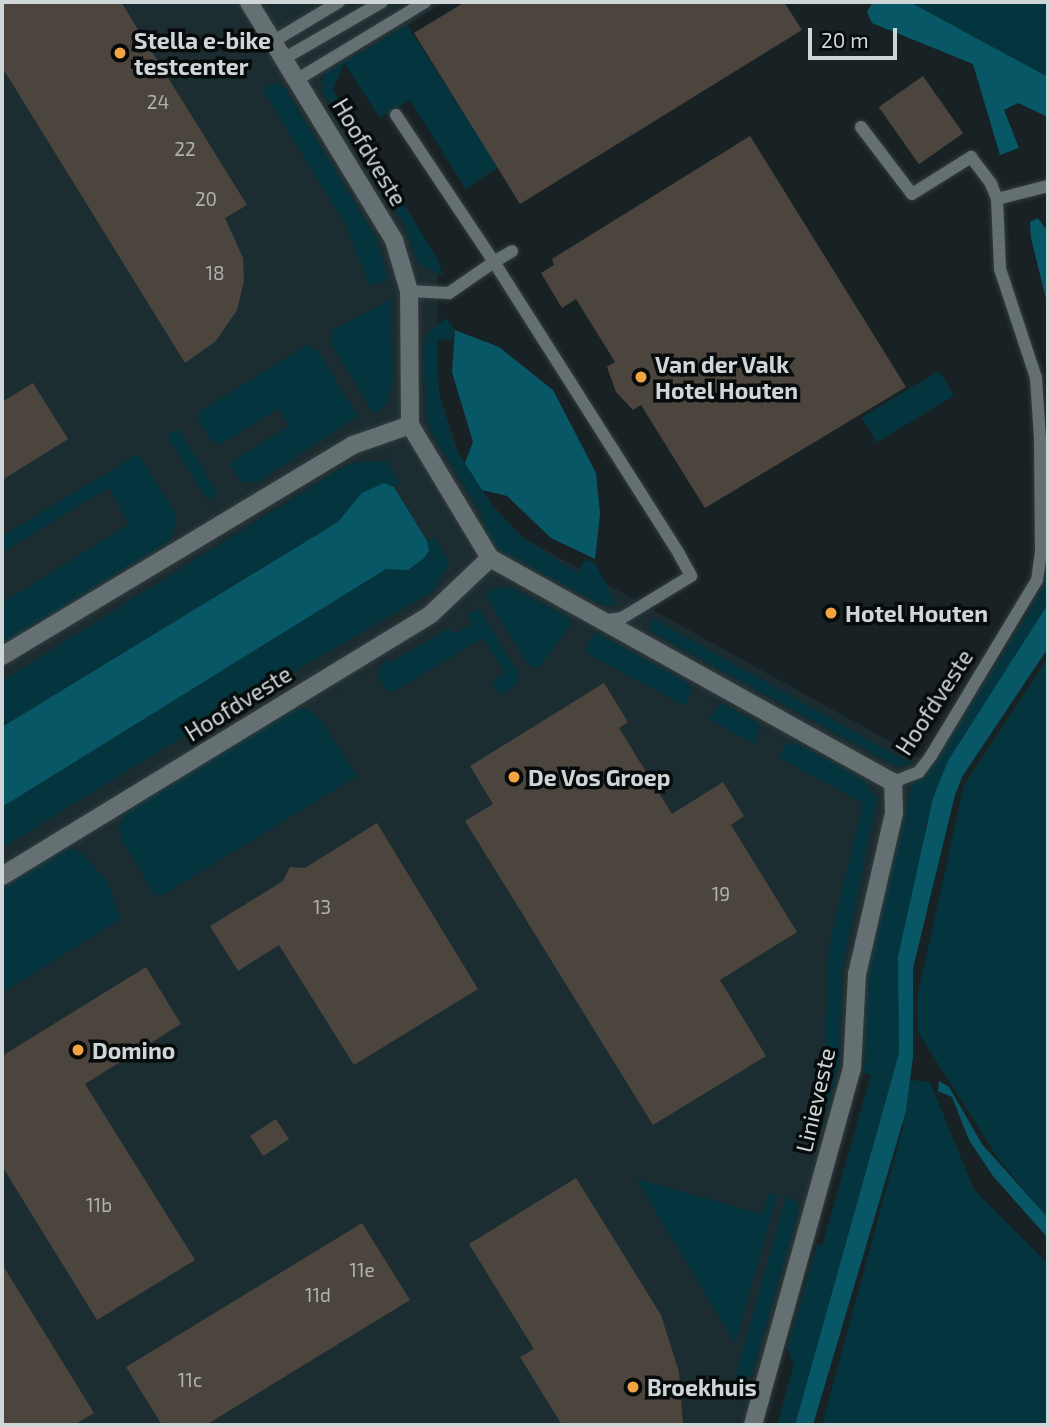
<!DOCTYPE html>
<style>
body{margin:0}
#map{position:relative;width:1050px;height:1427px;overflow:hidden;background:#182225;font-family:"Exo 2",sans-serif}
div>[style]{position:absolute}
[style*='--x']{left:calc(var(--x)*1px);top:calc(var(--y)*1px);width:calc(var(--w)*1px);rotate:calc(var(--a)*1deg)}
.built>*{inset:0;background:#1c2d31}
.green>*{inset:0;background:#04353e;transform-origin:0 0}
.water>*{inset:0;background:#075766}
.building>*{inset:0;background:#4c453e;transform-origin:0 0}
.roads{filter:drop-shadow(0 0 2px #353c3e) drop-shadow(0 0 2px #353c3e)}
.service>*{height:12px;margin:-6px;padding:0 6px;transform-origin:6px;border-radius:6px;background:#647072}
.minor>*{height:18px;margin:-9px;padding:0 9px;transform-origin:9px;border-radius:9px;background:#647072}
.dots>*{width:19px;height:19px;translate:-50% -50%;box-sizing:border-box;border:4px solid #070b0c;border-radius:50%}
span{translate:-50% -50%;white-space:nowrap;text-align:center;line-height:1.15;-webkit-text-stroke:7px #070b0c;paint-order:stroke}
.number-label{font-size:19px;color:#aeb2b1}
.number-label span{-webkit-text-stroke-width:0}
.poi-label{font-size:23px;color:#cfd6d7;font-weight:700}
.left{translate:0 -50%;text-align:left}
.street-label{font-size:23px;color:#cfd6d7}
.frame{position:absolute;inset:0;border:4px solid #cfd6d7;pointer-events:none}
.scale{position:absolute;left:808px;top:28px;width:89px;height:32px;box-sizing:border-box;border:4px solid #cfd6d7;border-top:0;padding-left:9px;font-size:21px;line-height:24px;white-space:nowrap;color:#cfd6d7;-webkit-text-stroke:5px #070b0c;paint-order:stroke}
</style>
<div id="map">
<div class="built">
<i style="clip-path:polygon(2px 2px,445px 2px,320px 79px,438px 268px,436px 385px,466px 476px,522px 537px,939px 769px,763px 1425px,2px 1425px)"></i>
</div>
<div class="green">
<i style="clip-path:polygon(910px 2px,1048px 2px,1048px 77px)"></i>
<i style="clip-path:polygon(407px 25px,498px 167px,466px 189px,410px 100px,380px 118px,344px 63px,333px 90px,438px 260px,443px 276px,418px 263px,405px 226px,324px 94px,322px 80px,325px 73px)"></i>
<i style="clip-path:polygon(275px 83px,283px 85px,376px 238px,388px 280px,370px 286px,345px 224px,262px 89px)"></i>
<i style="clip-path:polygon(391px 299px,393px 380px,387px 403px,374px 415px,331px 343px,331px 331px)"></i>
<i style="clip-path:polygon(446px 318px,455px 330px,452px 339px,437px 340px,439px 393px,454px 446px,494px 508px,523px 538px,578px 573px,585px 560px,595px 563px,617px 606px,599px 604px,496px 548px,490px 539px,479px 510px,431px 432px,426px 413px,423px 345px,429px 332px)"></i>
<i style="clip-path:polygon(307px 345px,317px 350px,358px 416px,258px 482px,241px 483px,229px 463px,289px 426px,278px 409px,221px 444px,213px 443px,197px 418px,202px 410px)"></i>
<i style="left:939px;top:371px;width:29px;height:90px;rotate:59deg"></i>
<i style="left:178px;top:429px;width:76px;height:13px;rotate:58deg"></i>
<i style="clip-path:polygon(138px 454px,177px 515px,171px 540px,2px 645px,2px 603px,129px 524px,109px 487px,2px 553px,2px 536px)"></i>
<i style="clip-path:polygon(386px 461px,400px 484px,362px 493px,338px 522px,2px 727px,2px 681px,343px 467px,356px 462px)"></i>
<i style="clip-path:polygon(434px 537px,450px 562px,432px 592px,223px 712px,2px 848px,2px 807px,386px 569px,429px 551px,427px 541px)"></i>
<i style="clip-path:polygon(1048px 541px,1048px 604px,927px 821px,900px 1006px,899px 1053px,795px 1425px,777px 1425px,794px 1364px,787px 1348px,817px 1244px,822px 1246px,871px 1075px,864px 1073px,868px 967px,912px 785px,935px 762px,1033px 604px,1041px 586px)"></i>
<i style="clip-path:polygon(499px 587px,513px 588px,568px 617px,572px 624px,538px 668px,529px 666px,485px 594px)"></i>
<i style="clip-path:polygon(479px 609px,518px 673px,518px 684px,500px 695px,492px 682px,505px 673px,483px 638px,393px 692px,386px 691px,377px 674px,384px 660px,391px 663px,448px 628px,454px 634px,472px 624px,467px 615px)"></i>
<i style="clip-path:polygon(654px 619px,904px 760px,914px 763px,896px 766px,653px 633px,649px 627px)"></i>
<i style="clip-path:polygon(595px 632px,688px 683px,692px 692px,685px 706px,584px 652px)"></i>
<i style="clip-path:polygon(1048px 658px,1048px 1219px,998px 1158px,918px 1032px,917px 999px,964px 785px)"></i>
<i style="clip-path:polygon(721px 703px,760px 724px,755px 744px,708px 719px)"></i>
<i style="clip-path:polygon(289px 708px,308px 709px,322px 721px,357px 776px,163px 895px,155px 895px,122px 841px,119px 828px,126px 810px)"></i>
<i style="clip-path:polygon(796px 743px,863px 779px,877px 799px,842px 969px,839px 1064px,821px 1131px,812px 1135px,804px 1133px,825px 1043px,829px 946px,863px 803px,779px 758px,785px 745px)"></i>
<i style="clip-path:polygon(66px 847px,83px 854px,107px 881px,121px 919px,2px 993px,2px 886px)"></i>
<i style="clip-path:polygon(910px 1080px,930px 1082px,974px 1190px,1048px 1264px,1048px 1425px,822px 1425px,903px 1128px)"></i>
<i style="clip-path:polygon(636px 1179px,763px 1214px,769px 1193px,777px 1195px,735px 1343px)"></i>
<i style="clip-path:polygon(786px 1197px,795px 1200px,799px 1210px,752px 1374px,744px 1382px,734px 1382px)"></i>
</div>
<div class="water">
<i style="clip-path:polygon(873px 2px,910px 2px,1048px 77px,1048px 117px,1018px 103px,1004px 110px,1019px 148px,1000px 155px,973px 64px,872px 23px,867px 12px)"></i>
<i style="clip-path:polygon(1038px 218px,1048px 232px,1048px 307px,1031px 238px,1030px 222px)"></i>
<i style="clip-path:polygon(455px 330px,499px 347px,553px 390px,596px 473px,600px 514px,595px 559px,551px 538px,507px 496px,482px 490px,465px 463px,473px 442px,452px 372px)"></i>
<i style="clip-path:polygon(384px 483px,394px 487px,427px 541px,429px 551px,423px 559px,408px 570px,386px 569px,2px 807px,2px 727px,338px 522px,362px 493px)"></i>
<i style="clip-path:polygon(1048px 604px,1048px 648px,962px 777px,955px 795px,913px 968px,913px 1057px,906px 1111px,813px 1425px,795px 1425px,899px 1053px,898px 957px,933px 798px,948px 761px)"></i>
<i style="clip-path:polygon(939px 1081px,949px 1087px,982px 1144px,1048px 1218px,1048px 1238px,993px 1176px,969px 1140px,952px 1097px,938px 1091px)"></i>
</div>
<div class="building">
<i style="clip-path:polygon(2px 2px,121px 2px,247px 205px,225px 218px,243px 258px,244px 281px,237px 310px,216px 341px,185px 363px,2px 67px)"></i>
<i style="clip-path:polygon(465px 2px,784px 2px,802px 30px,520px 204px,414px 33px)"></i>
<i style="left:923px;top:76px;width:70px;height:54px;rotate:55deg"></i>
<i style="clip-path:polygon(750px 136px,906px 387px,705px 508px,641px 405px,633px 410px,616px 392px,607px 367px,615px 362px,576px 299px,562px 308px,541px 273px,554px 265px,552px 259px)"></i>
<i style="clip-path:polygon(33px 383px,68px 439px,2px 480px,2px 402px)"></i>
<i style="clip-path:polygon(604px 683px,628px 722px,619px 728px,672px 814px,723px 782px,744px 816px,731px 825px,797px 932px,720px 980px,766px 1056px,653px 1125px,465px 821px,493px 804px,470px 766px)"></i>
<i style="clip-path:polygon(377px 823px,478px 989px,354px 1065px,279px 945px,238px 971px,210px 926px,283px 881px,290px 867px,305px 868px)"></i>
<i style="clip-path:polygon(146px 967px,181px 1024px,85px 1084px,195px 1260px,97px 1320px,2px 1166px,2px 1056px)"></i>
<i style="left:276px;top:1119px;width:24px;height:31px;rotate:57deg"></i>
<i style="clip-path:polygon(576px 1178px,661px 1315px,679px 1372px,683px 1425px,562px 1425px,520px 1357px,534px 1349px,469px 1244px)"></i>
<i style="clip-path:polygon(362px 1223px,410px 1300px,206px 1425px,162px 1425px,126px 1367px)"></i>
<i style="clip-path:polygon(2px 1264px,94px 1413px,74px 1425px,2px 1425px)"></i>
</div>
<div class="roads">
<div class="service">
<i style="--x:274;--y:41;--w:76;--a:-31"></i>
<i style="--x:285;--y:58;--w:112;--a:-30"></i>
<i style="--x:298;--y:79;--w:149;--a:-31.2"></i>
<i style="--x:396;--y:115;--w:177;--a:56.3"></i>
<i style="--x:494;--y:262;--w:21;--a:-31"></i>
<i style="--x:861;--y:127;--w:84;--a:52.7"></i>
<i style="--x:912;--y:194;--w:70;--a:-32.1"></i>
<i style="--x:971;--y:157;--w:34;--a:53"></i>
<i style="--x:991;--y:184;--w:16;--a:68"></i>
<i style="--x:997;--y:199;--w:70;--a:87.5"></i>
<i style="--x:1000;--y:269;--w:115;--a:71.7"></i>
<i style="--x:1036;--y:378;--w:61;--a:86.2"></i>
<i style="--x:1040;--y:439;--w:113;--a:89.5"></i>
<i style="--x:1041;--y:552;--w:28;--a:98"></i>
<i style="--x:1037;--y:580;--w:205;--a:121.1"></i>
<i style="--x:931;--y:756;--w:20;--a:127"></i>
<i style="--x:919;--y:772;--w:28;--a:159"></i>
<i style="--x:997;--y:199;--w:53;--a:-14.3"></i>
<i style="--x:409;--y:291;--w:40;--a:2.9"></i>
<i style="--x:449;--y:293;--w:55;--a:-34.6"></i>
<i style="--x:494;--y:262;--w:346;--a:57.6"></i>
<i style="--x:679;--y:554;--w:25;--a:61"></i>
<i style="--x:691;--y:576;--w:81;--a:148.7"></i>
<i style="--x:622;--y:618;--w:21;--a:172"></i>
</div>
<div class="minor">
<i style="--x:490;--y:558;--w:461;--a:29.1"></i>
<i style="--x:893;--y:782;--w:31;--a:88"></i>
<i style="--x:894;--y:813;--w:165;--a:102.9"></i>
<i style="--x:857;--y:974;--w:94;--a:93"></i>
<i style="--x:852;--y:1068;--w:370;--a:105.5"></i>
<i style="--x:2;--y:656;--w:410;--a:-31"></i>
<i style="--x:353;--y:445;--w:60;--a:-19.3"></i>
<i style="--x:2;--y:876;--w:501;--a:-31.38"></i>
<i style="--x:430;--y:615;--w:83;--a:-43.5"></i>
<i style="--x:490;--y:558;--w:155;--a:-121"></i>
<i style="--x:410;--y:425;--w:134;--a:-90.4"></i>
<i style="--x:409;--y:291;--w:53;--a:-106.4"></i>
<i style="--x:394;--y:240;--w:279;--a:-121.4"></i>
</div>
</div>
<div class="dots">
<i style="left:120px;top:53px;background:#f3a442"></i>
<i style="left:641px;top:377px;background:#f3a442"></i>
<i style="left:831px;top:613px;background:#f3a442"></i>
<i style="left:514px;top:777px;background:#f3a442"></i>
<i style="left:78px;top:1050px;background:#f3a442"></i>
<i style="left:633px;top:1387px;background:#f3a442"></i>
</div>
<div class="number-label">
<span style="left:158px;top:102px">24</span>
<span style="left:185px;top:149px">22</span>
<span style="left:206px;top:199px">20</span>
<span style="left:215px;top:273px">18</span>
<span style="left:721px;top:894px">19</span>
<span style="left:322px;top:907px">13</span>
<span style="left:99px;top:1205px">11b</span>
<span style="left:362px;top:1270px">11e</span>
<span style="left:318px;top:1295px">11d</span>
<span style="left:190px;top:1380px">11c</span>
</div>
<div class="poi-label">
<span class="left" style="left:134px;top:53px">Stella e-bike<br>testcenter</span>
<span class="left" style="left:655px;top:377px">Van der Valk<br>Hotel Houten</span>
<span class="left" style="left:845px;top:613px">Hotel Houten</span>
<span class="left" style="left:528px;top:777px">De Vos Groep</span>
<span class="left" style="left:92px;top:1050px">Domino</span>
<span class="left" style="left:647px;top:1387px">Broekhuis</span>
</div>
<div class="street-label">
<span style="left:370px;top:152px;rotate:59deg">Hoofdveste</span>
<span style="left:934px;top:702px;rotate:-57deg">Hoofdveste</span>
<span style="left:238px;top:703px;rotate:-32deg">Hoofdveste</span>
<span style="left:815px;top:1100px;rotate:-77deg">Linieveste</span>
</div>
<div class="frame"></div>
<div class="scale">20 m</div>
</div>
